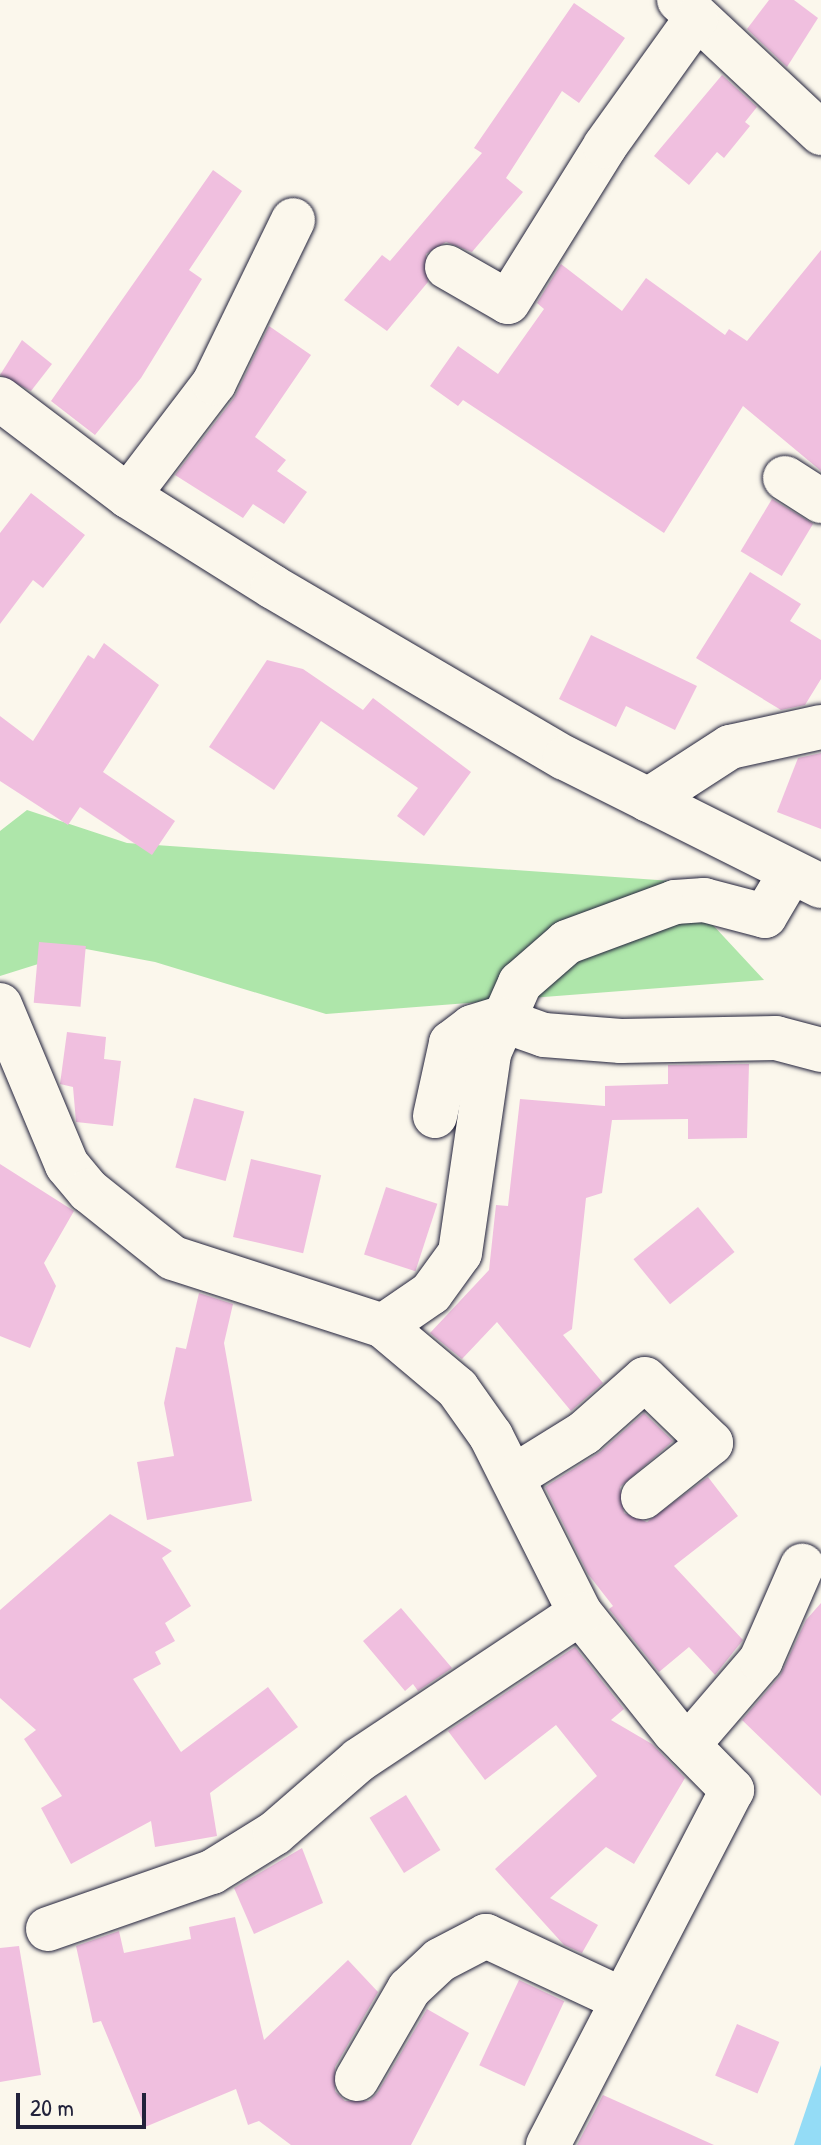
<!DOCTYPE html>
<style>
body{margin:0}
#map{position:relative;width:821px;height:2145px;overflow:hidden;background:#fbf7ec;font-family:"Patrick Hand",sans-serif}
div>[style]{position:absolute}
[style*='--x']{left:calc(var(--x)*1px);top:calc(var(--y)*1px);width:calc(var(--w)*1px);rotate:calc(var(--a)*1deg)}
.green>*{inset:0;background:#aee6aa}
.water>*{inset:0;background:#94dcf6}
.building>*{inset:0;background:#f0bfdf;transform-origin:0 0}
.roads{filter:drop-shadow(0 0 2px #22223b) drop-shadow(0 0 2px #22223b)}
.minor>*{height:44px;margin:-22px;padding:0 22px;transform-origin:22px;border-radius:22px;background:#fbf7ec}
.tertiary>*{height:44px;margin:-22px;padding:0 22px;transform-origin:22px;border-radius:22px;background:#fbf7ec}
span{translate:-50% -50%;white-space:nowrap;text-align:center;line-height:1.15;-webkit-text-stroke:7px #fbf7ec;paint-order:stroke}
.scale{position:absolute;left:16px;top:2093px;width:130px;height:36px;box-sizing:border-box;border:4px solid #22223b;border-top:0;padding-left:10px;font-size:24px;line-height:28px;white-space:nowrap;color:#22223b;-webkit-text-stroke:6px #fbf7ec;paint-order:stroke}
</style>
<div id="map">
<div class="green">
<i style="clip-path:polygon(27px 810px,127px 843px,672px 881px,764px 980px,326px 1014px,155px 962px,86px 949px,0 976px,0 831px)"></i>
</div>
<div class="water">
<i style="clip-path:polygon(821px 2065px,821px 2145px,794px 2145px)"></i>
</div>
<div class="building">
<i style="clip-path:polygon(769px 0,794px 0,818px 18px,787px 67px,747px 29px)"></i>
<i style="clip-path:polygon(574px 3px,625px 38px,579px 103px,562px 91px,506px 178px,523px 192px,472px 252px,446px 242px,426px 254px,428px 282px,387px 331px,344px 300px,382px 255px,390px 261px,482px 153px,474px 148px)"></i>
<i style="clip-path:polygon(722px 75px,757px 107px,745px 122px,750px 126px,724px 158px,717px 152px,689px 185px,654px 156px)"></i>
<i style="clip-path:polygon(213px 170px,242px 191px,189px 270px,202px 279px,141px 378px,95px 435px,51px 401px)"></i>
<i style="clip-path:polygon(821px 250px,821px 471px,743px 406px,664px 533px,463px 400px,458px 406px,430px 386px,458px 346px,498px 374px,544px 309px,537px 303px,561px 264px,622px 311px,646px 278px,725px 335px,729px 329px,747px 341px)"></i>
<i style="clip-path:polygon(269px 326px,311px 355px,255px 437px,286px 460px,277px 471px,307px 492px,284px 524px,253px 504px,243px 518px,175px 475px,234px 398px)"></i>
<i style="clip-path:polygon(22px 340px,52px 364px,31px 391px,0 375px)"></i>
<i style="clip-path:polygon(31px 493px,85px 535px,43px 588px,33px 580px,0 624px,0 533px)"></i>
<i style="left:772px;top:499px;width:48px;height:61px;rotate:31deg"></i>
<i style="clip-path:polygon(750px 572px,801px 604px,790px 621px,821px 640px,821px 679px,805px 705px,781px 710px,696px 658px)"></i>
<i style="clip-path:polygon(591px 635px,697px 686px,675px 730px,626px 706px,616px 727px,559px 699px)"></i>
<i style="clip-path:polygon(104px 643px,159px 685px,103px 772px,175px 821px,152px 855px,80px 807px,68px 825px,0 781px,0 716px,33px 741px,88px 655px,94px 659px)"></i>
<i style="clip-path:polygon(267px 660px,303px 669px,363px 710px,373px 698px,471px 772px,424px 836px,397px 816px,418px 788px,321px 721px,274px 790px,209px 747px)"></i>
<i style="clip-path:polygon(821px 753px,821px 829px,777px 812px,798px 758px)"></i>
<i style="left:39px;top:942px;width:47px;height:61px;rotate:5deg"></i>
<i style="clip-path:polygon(67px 1032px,106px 1037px,104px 1059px,121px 1061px,113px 1126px,76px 1122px,73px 1087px,60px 1084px)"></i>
<i style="clip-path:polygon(749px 1064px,747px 1138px,688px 1139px,688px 1119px,612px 1120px,602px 1193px,586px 1198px,572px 1329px,563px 1335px,603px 1383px,571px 1411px,497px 1322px,462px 1359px,430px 1333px,489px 1270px,496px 1205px,508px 1206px,520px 1099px,605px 1106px,605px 1086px,668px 1084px,668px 1065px)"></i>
<i style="left:194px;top:1098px;width:52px;height:72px;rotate:15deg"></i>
<i style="left:251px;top:1159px;width:72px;height:80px;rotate:13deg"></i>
<i style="clip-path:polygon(0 1164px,74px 1211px,44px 1263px,56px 1286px,30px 1348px,0 1336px)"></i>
<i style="left:386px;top:1187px;width:54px;height:71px;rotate:18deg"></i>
<i style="left:698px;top:1207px;width:58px;height:83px;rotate:51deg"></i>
<i style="clip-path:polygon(199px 1293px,233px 1304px,224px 1343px,252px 1501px,147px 1520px,137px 1462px,174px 1456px,164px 1403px,176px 1347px,186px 1349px)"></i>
<i style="clip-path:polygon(644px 1413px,673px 1441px,620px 1487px,624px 1513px,647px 1522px,708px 1477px,738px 1516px,674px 1566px,743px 1640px,715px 1675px,689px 1647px,659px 1672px,609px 1609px,613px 1606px,588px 1574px,545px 1487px,600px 1452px)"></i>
<i style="clip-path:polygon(110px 1514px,172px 1551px,162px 1558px,191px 1606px,165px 1623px,175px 1641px,155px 1652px,161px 1664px,133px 1679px,181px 1752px,268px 1687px,298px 1727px,210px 1793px,217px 1836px,155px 1847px,151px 1821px,71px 1864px,41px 1808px,62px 1796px,24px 1739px,36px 1730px,0 1698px,0 1610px)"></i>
<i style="clip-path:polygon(821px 1603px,821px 1796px,742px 1720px,780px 1676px,806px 1620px)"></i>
<i style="clip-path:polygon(401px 1608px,452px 1668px,418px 1691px,413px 1684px,405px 1691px,363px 1641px)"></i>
<i style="clip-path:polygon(575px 1647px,624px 1709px,611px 1720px,652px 1744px,685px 1778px,634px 1864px,606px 1847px,550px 1898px,598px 1925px,582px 1953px,564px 1945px,495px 1869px,597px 1776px,556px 1725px,485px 1780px,448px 1731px)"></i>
<i style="left:406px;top:1795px;width:65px;height:43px;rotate:58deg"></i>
<i style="clip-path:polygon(302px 1848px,323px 1903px,254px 1934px,234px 1888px)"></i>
<i style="clip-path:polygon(235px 1917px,264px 2040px,348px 1960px,378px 1992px,335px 2067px,335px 2091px,345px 2101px,369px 2101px,378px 2092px,427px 2009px,469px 2033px,411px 2145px,291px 2145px,259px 2121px,248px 2125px,236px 2089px,145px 2127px,101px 2021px,93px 2023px,76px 1946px,119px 1931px,124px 1953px,191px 1939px,189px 1927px)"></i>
<i style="clip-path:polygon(19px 1946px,41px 2075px,0 2082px,0 1948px)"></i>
<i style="left:519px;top:1980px;width:50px;height:94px;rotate:25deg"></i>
<i style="left:737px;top:2024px;width:46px;height:56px;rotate:23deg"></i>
<i style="clip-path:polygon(603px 2095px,714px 2145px,577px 2145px)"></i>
</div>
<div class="roads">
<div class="minor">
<i style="--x:679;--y:0;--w:195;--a:43.1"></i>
<i style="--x:447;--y:267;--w:70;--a:29.8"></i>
<i style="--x:508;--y:302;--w:184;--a:-58.1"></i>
<i style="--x:605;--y:146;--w:156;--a:-54.4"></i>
<i style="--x:785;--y:478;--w:43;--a:32.6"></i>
<i style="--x:128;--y:496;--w:142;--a:-52.7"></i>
<i style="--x:214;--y:383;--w:181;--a:-64.1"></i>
<i style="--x:648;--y:800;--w:98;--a:-32.9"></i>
<i style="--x:730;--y:747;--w:93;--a:-12.4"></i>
<i style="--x:0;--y:1005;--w:173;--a:67.3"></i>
<i style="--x:67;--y:1165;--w:34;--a:50"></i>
<i style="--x:89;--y:1191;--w:107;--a:38.6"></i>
<i style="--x:173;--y:1258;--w:221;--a:17.9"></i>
<i style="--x:383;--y:1326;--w:58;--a:-34.5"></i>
<i style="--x:431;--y:1293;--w:49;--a:-54.1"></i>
<i style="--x:460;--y:1253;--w:202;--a:-81.7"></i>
<i style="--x:489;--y:1053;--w:77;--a:-66.1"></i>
<i style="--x:520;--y:983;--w:62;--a:-41.1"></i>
<i style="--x:567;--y:942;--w:115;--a:-20.3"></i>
<i style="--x:675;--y:902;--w:29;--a:-4"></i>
<i style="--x:704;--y:900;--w:63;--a:14.7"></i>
<i style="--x:765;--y:916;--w:51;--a:-59.4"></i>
<i style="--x:435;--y:1116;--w:75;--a:-77.6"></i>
<i style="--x:451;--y:1043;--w:26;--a:-37"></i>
<i style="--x:472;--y:1027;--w:28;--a:-17"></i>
<i style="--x:499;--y:1019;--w:48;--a:19.6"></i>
<i style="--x:544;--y:1035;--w:77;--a:4.5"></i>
<i style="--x:621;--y:1041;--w:155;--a:-1.1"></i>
<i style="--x:776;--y:1038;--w:47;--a:14.9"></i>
<i style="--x:383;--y:1326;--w:97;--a:40"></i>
<i style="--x:457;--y:1388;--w:59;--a:54.7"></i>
<i style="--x:491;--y:1436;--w:198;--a:63.3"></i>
<i style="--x:580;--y:1613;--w:151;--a:51.5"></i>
<i style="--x:674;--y:1731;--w:83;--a:45.5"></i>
<i style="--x:732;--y:1790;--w:400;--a:117.4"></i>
<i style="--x:513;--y:1477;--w:84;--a:-31.8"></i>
<i style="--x:584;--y:1433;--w:81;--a:-41.5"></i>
<i style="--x:645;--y:1379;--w:92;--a:44.1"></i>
<i style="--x:711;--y:1443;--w:87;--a:141.5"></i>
<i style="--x:688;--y:1745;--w:112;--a:-49.3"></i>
<i style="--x:761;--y:1660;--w:103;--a:-66.4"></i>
<i style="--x:48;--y:1929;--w:174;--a:-19.2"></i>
<i style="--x:212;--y:1872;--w:74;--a:-31.8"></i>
<i style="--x:275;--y:1833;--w:111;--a:-41"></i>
<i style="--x:359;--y:1760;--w:265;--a:-33.6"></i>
<i style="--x:357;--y:2079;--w:104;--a:-60"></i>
<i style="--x:409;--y:1989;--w:42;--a:-43.1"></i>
<i style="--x:440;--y:1960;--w:52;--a:-27.6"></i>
<i style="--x:486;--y:1936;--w:149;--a:25"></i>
</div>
<div class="tertiary">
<i style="--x:0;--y:399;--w:161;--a:37.2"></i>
<i style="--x:128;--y:496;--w:171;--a:32.1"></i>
<i style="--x:273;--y:587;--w:338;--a:30.4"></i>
<i style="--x:565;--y:758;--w:286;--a:26.6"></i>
</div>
</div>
<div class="scale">20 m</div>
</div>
